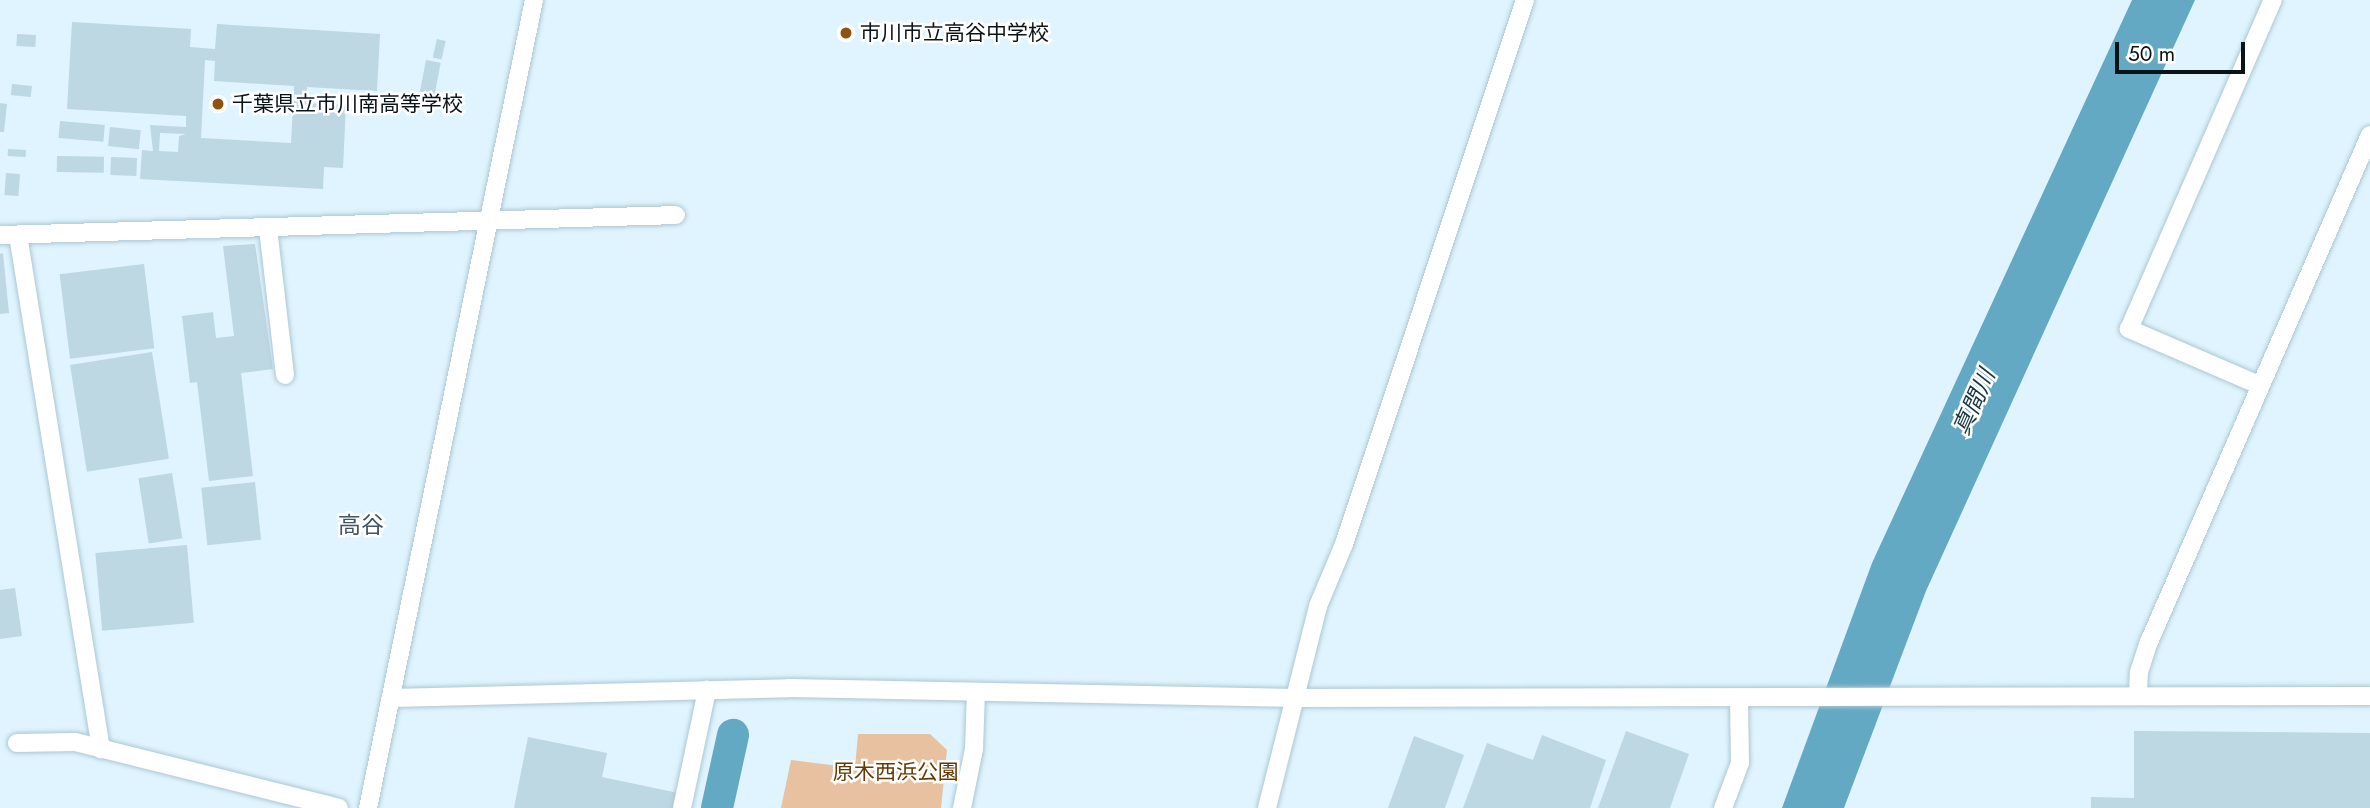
<!DOCTYPE html>
<meta charset="utf-8">
<style>
body{margin:0}
#map{position:relative;width:2370px;height:808px;overflow:hidden;background:#dff4fe;font-family:Jost,"Noto Sans JP",sans-serif}
div>[style]{position:absolute}
[style*='--x']{left:calc(var(--x)*1px);top:calc(var(--y)*1px);width:calc(var(--w)*1px);rotate:calc(var(--a)*1deg)}
.green>*{inset:0;background:#e7c1a0}
.water>*{inset:0;background:#63a9c4}
.river>*{height:32px;margin:-16px;padding:0 16px;transform-origin:16px;border-radius:16px;background:#63a9c4}
.building>*{inset:0;background:#bdd7e3;transform-origin:0 0}
.roads{filter:drop-shadow(0 0 2px #acc7d2) drop-shadow(0 0 2px #acc7d2)}
.minor>*{height:18px;margin:-9px;padding:0 9px;transform-origin:9px;border-radius:9px;background:#fff}
.dots>*{width:19px;height:19px;translate:-50% -50%;box-sizing:border-box;border:4px solid #fff;border-radius:50%}
span{translate:-50% -50%;white-space:nowrap;text-align:center;line-height:1.15;-webkit-text-stroke:5px #fff;paint-order:stroke}
.poi-label{font-size:21px;color:#0a1317}
.left{translate:0 -50%;text-align:left}
.park-label{font-size:21px;color:#663801}
.water-label{font-size:23px;color:#143642;font-style:italic}
.neighbourhood-label{font-size:23px;color:#3f5660}
.scale{position:absolute;left:2115px;top:42px;width:130px;height:32px;box-sizing:border-box;border:4px solid #0a1317;border-top:0;padding-left:9px;font-size:21px;line-height:24px;white-space:nowrap;color:#0a1317;-webkit-text-stroke:5px #fff;paint-order:stroke}
</style>
<div id="map">
<div class="green">
<i style="clip-path:polygon(858px 734px,930px 734px,947px 750px,941px 808px,781px 808px,791px 760px,855px 768px)"></i>
</div>
<div class="water">
<i style="clip-path:polygon(2132px 0,2195px 0,1926px 591px,1844px 808px,1782px 808px,1872px 563px)"></i>
</div>
<div class="river">
<i style="--x:717;--y:808;--w:75;--a:-77.6"></i>
</div>
<div class="building">
<i style="clip-path:polygon(evenodd,72px 22px,191px 29px,190px 47px,215px 49px,217px 24px,380px 34px,377px 91px,307px 87px,306px 103px,346px 105px,343px 168px,324px 167px,323px 189px,140px 179px,142px 150px,153px 151px,150px 125px,186px 127px,186px 116px,67px 109px,72px 22px,205px 60px,215px 61px,214px 81px,294px 86px,291px 143px,201px 138px,205px 60px,72px 22px,160px 133px,186px 134px,179px 136px,178px 152px,159px 151px,160px 133px)"></i>
<i style="left:17px;top:34px;width:19px;height:12px;rotate:3deg"></i>
<i style="left:437px;top:39px;width:9px;height:19px;rotate:13deg"></i>
<i style="left:426px;top:60px;width:15px;height:32px;rotate:11deg"></i>
<i style="left:12px;top:84px;width:20px;height:11px;rotate:6deg"></i>
<i style="clip-path:polygon(0 103px,7px 104px,4px 132px,0 132px)"></i>
<i style="left:60px;top:121px;width:45px;height:17px;rotate:5deg"></i>
<i style="left:110px;top:127px;width:31px;height:19px;rotate:6deg"></i>
<i style="left:8px;top:149px;width:18px;height:7px;rotate:3deg"></i>
<i style="left:57px;top:156px;width:47px;height:16px;rotate:1deg"></i>
<i style="left:111px;top:157px;width:26px;height:18px;rotate:2deg"></i>
<i style="left:6px;top:173px;width:14px;height:22px;rotate:4deg"></i>
<i style="clip-path:polygon(255px 244px,273px 369px,241px 373px,253px 476px,209px 481px,197px 382px,190px 383px,182px 316px,213px 312px,216px 338px,234px 336px,223px 246px)"></i>
<i style="clip-path:polygon(3px 253px,9px 313px,0 314px,0 254px)"></i>
<i style="left:144px;top:264px;width:85px;height:85px;rotate:83deg"></i>
<i style="left:152px;top:352px;width:108px;height:83px;rotate:81deg"></i>
<i style="left:172px;top:473px;width:66px;height:34px;rotate:81deg"></i>
<i style="left:255px;top:482px;width:58px;height:54px;rotate:84deg"></i>
<i style="left:187px;top:545px;width:78px;height:92px;rotate:85deg"></i>
<i style="clip-path:polygon(15px 588px,22px 636px,0 639px,0 590px)"></i>
<i style="clip-path:polygon(1626px 731px,1689px 754px,1670px 808px,1598px 808px)"></i>
<i style="clip-path:polygon(2134px 731px,2370px 733px,2370px 808px,2091px 808px,2091px 797px,2134px 798px)"></i>
<i style="clip-path:polygon(1542px 735px,1606px 760px,1590px 808px,1463px 808px,1487px 743px,1533px 760px)"></i>
<i style="clip-path:polygon(1414px 736px,1464px 755px,1445px 808px,1388px 808px)"></i>
<i style="clip-path:polygon(528px 737px,607px 753px,602px 777px,678px 793px,675px 808px,514px 808px)"></i>
</div>
<div class="roads">
<div class="minor">
<i style="--x:268;--y:228;--w:148;--a:83.4"></i>
<i style="--x:0;--y:235;--w:676;--a:-1.69"></i>
<i style="--x:18;--y:235;--w:521;--a:80.83"></i>
<i style="--x:2259;--y:385;--w:142;--a:-156.7"></i>
<i style="--x:2129;--y:329;--w:359;--a:-66.4"></i>
<i style="--x:2138;--y:696;--w:24;--a:-88"></i>
<i style="--x:2139;--y:672;--w:32;--a:-72"></i>
<i style="--x:2149;--y:642;--w:553;--a:-66.45"></i>
<i style="--x:392;--y:698;--w:397;--a:-1.4"></i>
<i style="--x:789;--y:688;--w:508;--a:1.13"></i>
<i style="--x:1297;--y:698;--w:1073;--a:-0.11"></i>
<i style="--x:17;--y:743;--w:58;--a:-1"></i>
<i style="--x:75;--y:742;--w:272;--a:14"></i>
<i style="--x:368;--y:808;--w:825;--a:-78.39"></i>
<i style="--x:682;--y:808;--w:121;--a:-78"></i>
<i style="--x:962;--y:808;--w:60;--a:-78.5"></i>
<i style="--x:974;--y:749;--w:57;--a:-88"></i>
<i style="--x:1267;--y:808;--w:208;--a:-75.8"></i>
<i style="--x:1318;--y:606;--w:67;--a:-67.2"></i>
<i style="--x:1344;--y:544;--w:573;--a:-71.6"></i>
<i style="--x:1723;--y:808;--w:48;--a:-69.3"></i>
<i style="--x:1740;--y:763;--w:65;--a:-90.9"></i>
</div>
</div>
<div class="dots">
<i style="left:846px;top:33px;background:#8e5311"></i>
<i style="left:218px;top:104px;background:#8e5311"></i>
</div>
<div class="poi-label">
<span class="left" style="left:860px;top:33px">市川市立高谷中学校</span>
<span class="left" style="left:232px;top:104px">千葉県立市川南高等学校</span>
</div>
<div class="park-label">
<span style="left:896px;top:772px">原木西浜公園</span>
</div>
<div class="water-label">
<span style="left:1974px;top:402px;rotate:-66deg">真間川</span>
</div>
<div class="neighbourhood-label">
<span style="left:361px;top:525px">高谷</span>
</div>
<div class="scale">50 m</div>
</div>
